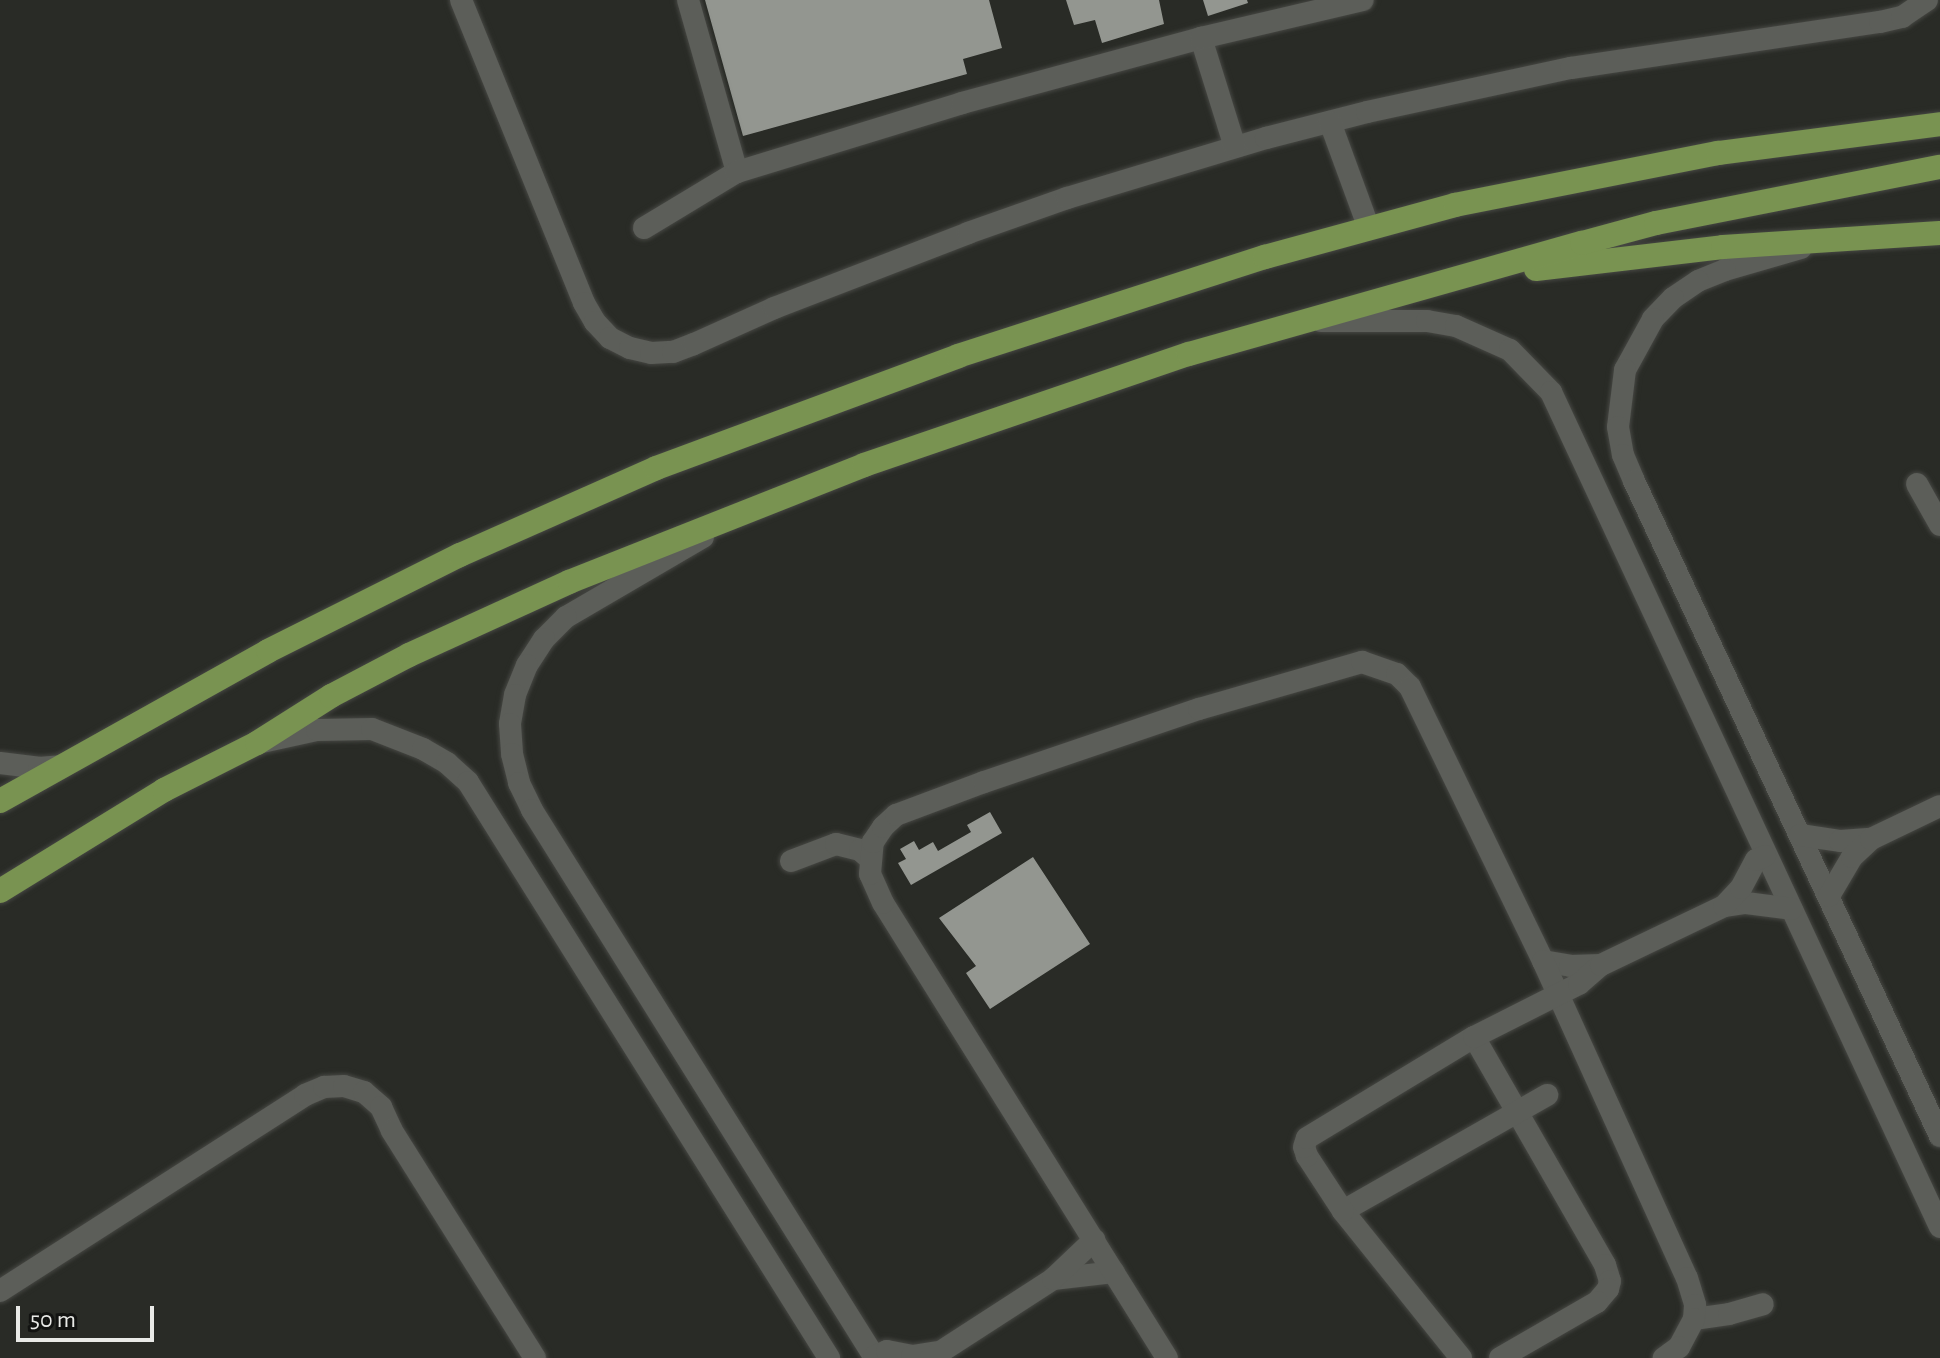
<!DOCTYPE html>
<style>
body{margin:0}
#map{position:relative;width:1940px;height:1358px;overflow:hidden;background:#292b26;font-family:"Alegreya Sans",sans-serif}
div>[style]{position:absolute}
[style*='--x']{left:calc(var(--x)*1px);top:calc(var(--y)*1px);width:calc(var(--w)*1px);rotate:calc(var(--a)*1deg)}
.building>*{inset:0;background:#939690}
.roads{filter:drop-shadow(0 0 2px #464743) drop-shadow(0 0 2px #464743)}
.minor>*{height:22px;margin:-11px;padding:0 11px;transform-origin:11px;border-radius:11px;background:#5c5e59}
.major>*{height:24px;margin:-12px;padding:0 12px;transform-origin:12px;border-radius:12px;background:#799351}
span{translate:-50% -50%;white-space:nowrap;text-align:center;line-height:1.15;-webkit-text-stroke:8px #121311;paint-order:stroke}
.scale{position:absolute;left:16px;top:1306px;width:138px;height:36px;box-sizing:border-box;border:4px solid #e9eae7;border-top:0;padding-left:10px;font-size:24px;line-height:28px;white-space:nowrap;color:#e9eae7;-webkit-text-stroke:6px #121311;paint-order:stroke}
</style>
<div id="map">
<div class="building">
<i style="clip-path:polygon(705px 0,989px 0,1002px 48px,963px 59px,967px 74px,743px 136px)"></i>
<i style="clip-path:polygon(1066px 0,1159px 0,1164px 24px,1102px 43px,1095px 20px,1074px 25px)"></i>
<i style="clip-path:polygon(1203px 0,1247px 0,1248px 3px,1208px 16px)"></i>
<i style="clip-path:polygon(990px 812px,1002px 833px,911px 885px,898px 863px,906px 859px,900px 849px,914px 841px,919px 850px,933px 842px,938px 851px,971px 832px,967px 825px)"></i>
<i style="clip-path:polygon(1033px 857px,1090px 944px,990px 1009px,966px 973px,976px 966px,939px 918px)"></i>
</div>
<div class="roads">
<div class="minor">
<i style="--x:461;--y:0;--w:327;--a:67.9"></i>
<i style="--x:584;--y:303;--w:22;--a:60"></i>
<i style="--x:595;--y:322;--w:22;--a:47"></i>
<i style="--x:610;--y:338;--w:22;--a:27"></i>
<i style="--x:630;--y:348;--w:22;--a:13"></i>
<i style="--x:651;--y:353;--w:22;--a:-3"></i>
<i style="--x:673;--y:352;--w:22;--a:-21"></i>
<i style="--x:694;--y:344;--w:88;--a:-24.2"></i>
<i style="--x:774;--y:308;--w:208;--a:-21.1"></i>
<i style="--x:968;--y:233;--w:105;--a:-19.5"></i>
<i style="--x:1067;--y:198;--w:208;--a:-16.8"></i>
<i style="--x:1266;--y:138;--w:104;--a:-14.4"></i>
<i style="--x:1367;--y:112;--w:209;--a:-12.2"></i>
<i style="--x:1571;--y:68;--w:312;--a:-8.5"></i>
<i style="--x:1880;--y:22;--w:23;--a:-13"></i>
<i style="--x:1902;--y:17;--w:30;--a:-34"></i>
<i style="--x:688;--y:0;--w:179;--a:74.1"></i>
<i style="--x:1201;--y:38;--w:114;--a:72.7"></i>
<i style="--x:1330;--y:122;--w:111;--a:69.9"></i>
<i style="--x:644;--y:228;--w:109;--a:-31.1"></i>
<i style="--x:737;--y:172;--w:235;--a:-17"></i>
<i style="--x:962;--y:103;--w:248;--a:-15.2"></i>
<i style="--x:1201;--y:38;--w:166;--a:-13.2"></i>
<i style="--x:1801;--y:248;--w:79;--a:163.9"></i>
<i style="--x:1725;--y:270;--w:29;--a:158"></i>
<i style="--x:1698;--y:281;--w:30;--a:146"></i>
<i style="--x:1673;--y:298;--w:29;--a:134"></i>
<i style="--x:1653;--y:319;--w:58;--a:118.8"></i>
<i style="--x:1625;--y:370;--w:57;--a:97"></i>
<i style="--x:1618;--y:427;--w:28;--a:80"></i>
<i style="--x:1623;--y:455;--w:28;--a:67"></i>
<i style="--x:1634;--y:481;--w:723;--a:64.96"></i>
<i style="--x:1321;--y:321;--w:106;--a:0"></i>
<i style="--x:1427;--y:321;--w:29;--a:10"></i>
<i style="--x:1456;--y:326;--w:59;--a:24"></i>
<i style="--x:1510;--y:350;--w:59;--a:45.7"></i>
<i style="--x:1551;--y:392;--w:921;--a:65.02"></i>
<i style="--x:1917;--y:484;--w:47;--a:60.7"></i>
<i style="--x:703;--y:537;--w:159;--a:149.7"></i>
<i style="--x:566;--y:617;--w:31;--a:135"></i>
<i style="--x:544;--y:639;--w:31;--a:123"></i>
<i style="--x:527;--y:665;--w:32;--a:112"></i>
<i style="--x:515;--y:695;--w:29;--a:100"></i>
<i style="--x:510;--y:724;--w:30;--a:86"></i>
<i style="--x:512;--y:754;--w:30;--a:76"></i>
<i style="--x:519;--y:783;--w:30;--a:64"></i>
<i style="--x:532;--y:810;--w:646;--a:57.96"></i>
<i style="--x:262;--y:742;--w:56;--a:-12.3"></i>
<i style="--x:317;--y:730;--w:55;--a:-1"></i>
<i style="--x:372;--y:729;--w:55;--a:21.4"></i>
<i style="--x:423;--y:749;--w:28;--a:30"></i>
<i style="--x:447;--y:763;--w:28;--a:42"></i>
<i style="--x:468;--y:782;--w:680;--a:57.92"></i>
<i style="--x:0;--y:763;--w:39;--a:7"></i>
<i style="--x:39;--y:768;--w:21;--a:-5"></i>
<i style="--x:1800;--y:835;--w:40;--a:8.5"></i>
<i style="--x:1840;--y:841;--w:31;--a:-4"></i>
<i style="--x:791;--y:861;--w:48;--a:-20.7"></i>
<i style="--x:836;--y:844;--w:25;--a:14"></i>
<i style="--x:860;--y:850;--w:13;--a:42"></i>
<i style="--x:1829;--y:896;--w:45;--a:-59.5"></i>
<i style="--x:1852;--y:857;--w:26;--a:-43"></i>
<i style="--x:1871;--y:839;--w:76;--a:-25.6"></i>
<i style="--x:1724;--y:906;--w:22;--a:-8"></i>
<i style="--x:1746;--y:903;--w:46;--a:7.4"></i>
<i style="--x:1543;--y:961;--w:27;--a:10"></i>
<i style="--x:1570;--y:966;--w:31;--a:-2"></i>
<i style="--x:1474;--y:1037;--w:263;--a:60.1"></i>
<i style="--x:1605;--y:1265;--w:17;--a:73"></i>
<i style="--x:1610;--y:1281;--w:8;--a:104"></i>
<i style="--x:1608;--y:1289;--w:17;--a:130"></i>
<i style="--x:1597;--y:1302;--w:112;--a:150"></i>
<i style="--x:1343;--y:1211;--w:235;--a:-29.6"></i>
<i style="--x:1053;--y:1279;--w:61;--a:-6.5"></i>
<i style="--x:0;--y:1291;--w:363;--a:-32.7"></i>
<i style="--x:305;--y:1095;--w:21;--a:-23"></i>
<i style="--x:324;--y:1087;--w:20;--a:-3"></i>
<i style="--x:344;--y:1086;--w:21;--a:17"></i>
<i style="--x:364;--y:1092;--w:23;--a:41"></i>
<i style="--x:381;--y:1107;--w:26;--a:65"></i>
<i style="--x:392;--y:1131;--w:268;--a:57.8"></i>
<i style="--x:1694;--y:1319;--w:35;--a:-8"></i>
<i style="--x:1729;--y:1314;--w:35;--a:-16"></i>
<i style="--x:874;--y:1357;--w:14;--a:-25"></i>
<i style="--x:887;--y:1351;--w:25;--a:11"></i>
<i style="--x:912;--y:1356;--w:24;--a:-9"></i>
<i style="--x:931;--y:1358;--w:145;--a:-32.9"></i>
<i style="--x:1053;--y:1279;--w:57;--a:-43.6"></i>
<i style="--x:1167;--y:1358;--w:536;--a:-121.97"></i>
<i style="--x:883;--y:903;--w:32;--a:-114"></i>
<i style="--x:870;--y:874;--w:32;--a:-85"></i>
<i style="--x:873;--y:842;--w:18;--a:-56"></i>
<i style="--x:883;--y:827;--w:18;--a:-43"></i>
<i style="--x:896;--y:815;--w:94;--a:-20.6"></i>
<i style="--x:984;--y:782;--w:227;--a:-18.8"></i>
<i style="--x:1199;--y:709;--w:170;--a:-16.1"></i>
<i style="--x:1362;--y:662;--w:37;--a:19"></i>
<i style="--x:1397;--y:674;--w:18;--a:45"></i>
<i style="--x:1410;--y:687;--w:305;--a:64.1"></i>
<i style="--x:1543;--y:961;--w:348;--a:65.6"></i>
<i style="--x:1687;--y:1278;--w:28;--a:73"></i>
<i style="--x:1695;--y:1305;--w:14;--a:94"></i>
<i style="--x:1694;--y:1319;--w:32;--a:118"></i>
<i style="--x:1679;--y:1347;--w:19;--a:144"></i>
<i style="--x:1461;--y:1358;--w:189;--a:-128.8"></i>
<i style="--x:1343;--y:1211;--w:66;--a:-123.2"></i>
<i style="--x:1307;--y:1156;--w:9;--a:-108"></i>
<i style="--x:1304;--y:1147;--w:9;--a:-72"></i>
<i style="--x:1307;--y:1138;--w:195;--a:-31.2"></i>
<i style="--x:1474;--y:1037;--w:118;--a:-26.8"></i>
<i style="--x:1579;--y:984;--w:29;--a:-41"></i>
<i style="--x:1601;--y:965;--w:136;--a:-25.6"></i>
<i style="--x:1724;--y:906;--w:25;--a:-47"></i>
<i style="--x:1741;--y:888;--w:32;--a:-62"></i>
<i style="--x:1756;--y:860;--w:10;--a:-24"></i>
</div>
<div class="major">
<i style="--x:1536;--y:269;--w:188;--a:-6.7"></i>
<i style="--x:1723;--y:247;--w:217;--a:-3.7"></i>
<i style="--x:0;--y:801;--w:307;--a:-29.2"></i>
<i style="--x:268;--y:651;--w:215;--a:-26.6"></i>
<i style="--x:460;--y:555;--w:214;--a:-23.9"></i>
<i style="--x:656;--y:468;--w:322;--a:-20.3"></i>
<i style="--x:958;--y:356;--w:323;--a:-17.9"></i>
<i style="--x:1265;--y:257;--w:197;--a:-15.3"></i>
<i style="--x:1455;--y:205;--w:268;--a:-11.2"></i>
<i style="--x:1718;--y:153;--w:224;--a:-7.4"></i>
<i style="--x:0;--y:891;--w:193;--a:-31.6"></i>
<i style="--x:164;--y:790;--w:104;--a:-26.8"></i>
<i style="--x:257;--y:743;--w:88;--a:-32.4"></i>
<i style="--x:331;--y:696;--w:88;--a:-27.7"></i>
<i style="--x:409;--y:655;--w:176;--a:-24.5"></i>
<i style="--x:569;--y:582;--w:317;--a:-21.6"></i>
<i style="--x:864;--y:465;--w:343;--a:-18.9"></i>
<i style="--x:1189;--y:354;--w:408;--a:-15.8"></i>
<i style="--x:1582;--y:243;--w:77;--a:-15.1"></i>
<i style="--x:1656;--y:223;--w:289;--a:-11.2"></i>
</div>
</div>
<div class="scale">50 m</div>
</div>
